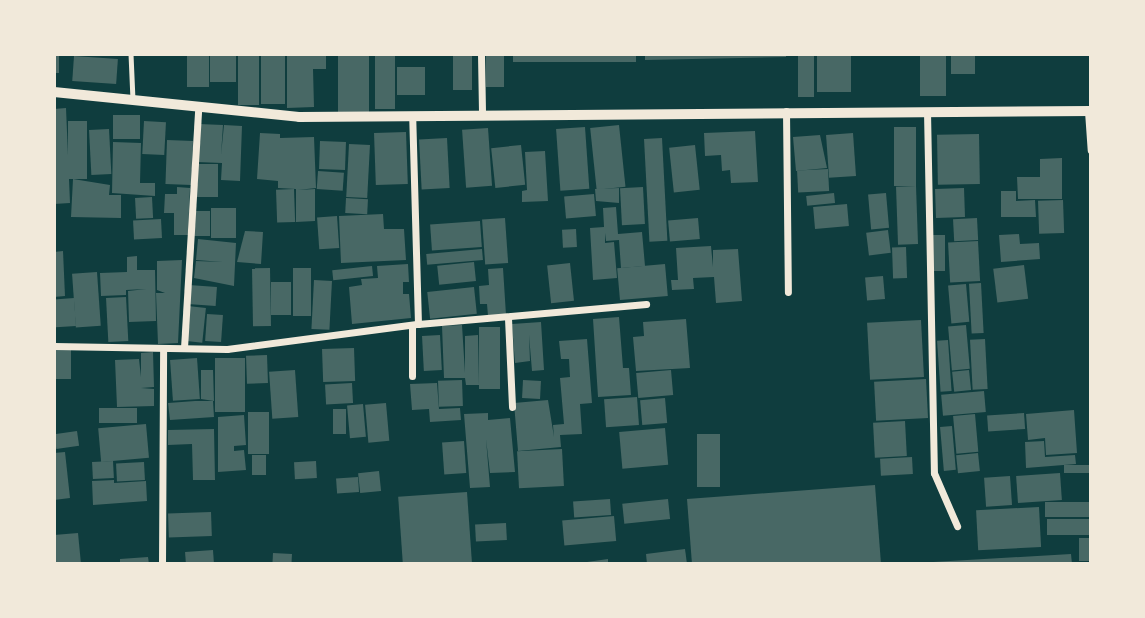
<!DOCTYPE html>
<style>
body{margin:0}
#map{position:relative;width:1145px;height:618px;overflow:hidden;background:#0f3d3e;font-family:Poppins,sans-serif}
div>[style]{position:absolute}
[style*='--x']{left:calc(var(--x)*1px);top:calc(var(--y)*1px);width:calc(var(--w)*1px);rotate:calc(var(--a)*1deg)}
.building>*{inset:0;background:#486865;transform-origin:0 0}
.service>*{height:4.5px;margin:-2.25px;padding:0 2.25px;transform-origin:2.25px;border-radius:2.25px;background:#f1e9da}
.minor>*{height:7px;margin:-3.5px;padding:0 3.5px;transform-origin:3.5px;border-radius:3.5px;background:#f1e9da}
.tertiary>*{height:10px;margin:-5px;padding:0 5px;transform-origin:5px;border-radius:5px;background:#f1e9da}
span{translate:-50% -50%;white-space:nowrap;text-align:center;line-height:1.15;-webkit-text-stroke:7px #f1e9da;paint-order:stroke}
.frame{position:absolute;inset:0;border:56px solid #f1e9da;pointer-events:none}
</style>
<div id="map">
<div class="building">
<i style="left:54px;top:54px;width:5px;height:19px"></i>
<i style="left:187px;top:54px;width:22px;height:33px"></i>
<i style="left:210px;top:54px;width:26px;height:28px"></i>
<i style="left:238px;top:54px;width:21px;height:51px"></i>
<i style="left:261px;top:54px;width:24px;height:50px"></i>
<i style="clip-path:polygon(287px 54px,326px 54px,326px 69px,313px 69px,314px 107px,287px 108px)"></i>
<i style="left:338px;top:54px;width:31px;height:58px"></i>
<i style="left:375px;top:54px;width:20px;height:55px"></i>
<i style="left:486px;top:54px;width:18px;height:33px"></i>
<i style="left:513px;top:54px;width:123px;height:8px"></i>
<i style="clip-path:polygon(645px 54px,786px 54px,786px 57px,645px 60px)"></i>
<i style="left:798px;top:54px;width:16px;height:43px"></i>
<i style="left:817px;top:54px;width:34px;height:38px"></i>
<i style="left:920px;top:54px;width:26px;height:42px"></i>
<i style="left:951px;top:54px;width:24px;height:20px"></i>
<i style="left:453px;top:55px;width:19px;height:35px"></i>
<i style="left:74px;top:56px;width:44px;height:25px;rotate:4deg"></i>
<i style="left:397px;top:67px;width:28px;height:28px"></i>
<i style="clip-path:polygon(66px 108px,70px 203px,54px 204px,54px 109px)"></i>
<i style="left:113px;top:115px;width:27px;height:24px"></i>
<i style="left:68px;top:121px;width:19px;height:58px"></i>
<i style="left:144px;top:121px;width:22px;height:33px;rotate:3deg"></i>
<i style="clip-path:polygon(199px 124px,223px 125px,221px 155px,224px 125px,242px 126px,240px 181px,221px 180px,222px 163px,197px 162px)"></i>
<i style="left:619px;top:125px;width:62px;height:29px;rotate:84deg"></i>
<i style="left:585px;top:127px;width:62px;height:29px;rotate:86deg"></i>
<i style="left:894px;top:127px;width:22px;height:59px"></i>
<i style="left:488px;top:128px;width:58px;height:26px;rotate:86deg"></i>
<i style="left:109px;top:129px;width:45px;height:20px;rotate:87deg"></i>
<i style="clip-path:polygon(755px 131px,758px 182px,731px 183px,730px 170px,722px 171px,721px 155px,705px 156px,704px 133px)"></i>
<i style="left:406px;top:132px;width:52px;height:32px;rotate:88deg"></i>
<i style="clip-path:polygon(260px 133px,280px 134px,280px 138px,314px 137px,316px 188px,298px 190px,315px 189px,315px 221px,296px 222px,296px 189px,278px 188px,278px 181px,257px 179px)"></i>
<i style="left:853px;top:133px;width:43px;height:27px;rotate:86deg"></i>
<i style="left:979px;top:134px;width:50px;height:42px;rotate:89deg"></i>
<i style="clip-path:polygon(820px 135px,827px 168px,796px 171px,793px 137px)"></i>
<i style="left:447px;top:138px;width:50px;height:28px;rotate:87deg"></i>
<i style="left:662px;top:138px;width:103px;height:18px;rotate:87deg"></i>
<i style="left:167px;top:140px;width:26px;height:44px;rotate:2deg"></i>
<i style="left:320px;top:141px;width:26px;height:28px;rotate:2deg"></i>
<i style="clip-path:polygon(113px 142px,141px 143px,140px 183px,155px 183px,155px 196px,112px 193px)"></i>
<i style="left:349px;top:144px;width:21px;height:53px;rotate:3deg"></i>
<i style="left:521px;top:145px;width:40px;height:30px;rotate:84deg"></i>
<i style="left:695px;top:145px;width:45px;height:26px;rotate:84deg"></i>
<i style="clip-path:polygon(545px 151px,548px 201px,522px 202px,522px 191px,527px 190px,525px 152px)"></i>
<i style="clip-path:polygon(1062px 158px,1062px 199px,1018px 199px,1017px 177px,1040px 177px,1040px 159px)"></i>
<i style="left:197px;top:164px;width:21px;height:33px"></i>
<i style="left:828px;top:169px;width:22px;height:31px;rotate:87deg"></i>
<i style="left:318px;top:171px;width:26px;height:18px;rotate:4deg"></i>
<i style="clip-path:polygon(73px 179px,110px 185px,109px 195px,121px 195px,121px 218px,71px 217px)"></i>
<i style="left:916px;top:186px;width:58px;height:20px;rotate:88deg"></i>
<i style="clip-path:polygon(177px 187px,190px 188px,188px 235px,174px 235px,174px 213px,164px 213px,165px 194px,177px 194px)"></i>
<i style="left:643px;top:187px;width:37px;height:23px;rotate:87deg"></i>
<i style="clip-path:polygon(619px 188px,619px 203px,596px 201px,595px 189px)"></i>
<i style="left:964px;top:188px;width:29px;height:29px;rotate:88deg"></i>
<i style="left:294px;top:189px;width:33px;height:18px;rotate:88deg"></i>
<i style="clip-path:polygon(1001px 191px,1016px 191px,1016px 201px,1035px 200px,1036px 217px,1001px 217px)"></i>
<i style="left:834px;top:193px;width:10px;height:28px;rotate:84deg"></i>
<i style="left:886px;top:193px;width:35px;height:18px;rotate:85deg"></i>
<i style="left:594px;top:194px;width:22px;height:30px;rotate:85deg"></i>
<i style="left:152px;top:197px;width:21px;height:17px;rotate:87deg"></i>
<i style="left:346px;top:198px;width:22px;height:15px;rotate:3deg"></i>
<i style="left:1063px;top:200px;width:33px;height:25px;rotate:88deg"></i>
<i style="left:847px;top:204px;width:22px;height:34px;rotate:85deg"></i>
<i style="clip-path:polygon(616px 207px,618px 234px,642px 232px,645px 266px,621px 268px,619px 240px,606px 241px,605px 233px,605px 243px,614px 242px,617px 278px,593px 280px,590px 228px,604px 227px,603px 208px)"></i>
<i style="left:211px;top:208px;width:25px;height:30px"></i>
<i style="left:193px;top:211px;width:17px;height:25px"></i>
<i style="clip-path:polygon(383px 214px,384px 229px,404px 229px,406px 260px,341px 263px,339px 216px)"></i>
<i style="left:337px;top:216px;width:32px;height:20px;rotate:86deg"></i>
<i style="left:505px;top:218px;width:45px;height:23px;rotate:86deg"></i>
<i style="left:698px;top:218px;width:21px;height:30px;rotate:85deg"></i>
<i style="left:977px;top:218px;width:22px;height:24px;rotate:87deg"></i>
<i style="left:161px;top:219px;width:19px;height:28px;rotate:87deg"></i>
<i style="left:480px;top:221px;width:26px;height:50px;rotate:86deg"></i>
<i style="left:576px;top:229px;width:18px;height:14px;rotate:87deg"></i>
<i style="left:888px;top:230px;width:23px;height:22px;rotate:83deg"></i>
<i style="clip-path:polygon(245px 231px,263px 232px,261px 264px,237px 262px)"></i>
<i style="clip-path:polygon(1019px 234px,1020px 244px,1039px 243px,1040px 259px,1001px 262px,999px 235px)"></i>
<i style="left:932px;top:235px;width:13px;height:36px"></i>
<i style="clip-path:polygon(198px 239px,236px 243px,234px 286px,194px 278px,196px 261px,223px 262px,196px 260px)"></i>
<i style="left:978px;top:241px;width:40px;height:30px;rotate:87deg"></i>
<i style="clip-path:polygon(711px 246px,713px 267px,713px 250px,738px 249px,742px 301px,716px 303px,714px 277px,693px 278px,694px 289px,672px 290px,671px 280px,678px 280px,676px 248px)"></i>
<i style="left:906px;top:247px;width:31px;height:14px;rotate:88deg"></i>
<i style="left:482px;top:249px;width:11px;height:56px;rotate:85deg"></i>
<i style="clip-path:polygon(63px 251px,65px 296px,54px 297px,54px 252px)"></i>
<i style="clip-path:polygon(137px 256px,137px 270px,155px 270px,156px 321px,129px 322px,128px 291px,146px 289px,126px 290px,126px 295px,101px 296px,100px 273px,127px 272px,127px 257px)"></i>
<i style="clip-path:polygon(182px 260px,178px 343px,158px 344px,156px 293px,165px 293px,157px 290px,157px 261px)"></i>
<i style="left:474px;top:262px;width:19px;height:37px;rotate:84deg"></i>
<i style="left:570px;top:263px;width:38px;height:23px;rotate:84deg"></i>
<i style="clip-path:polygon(408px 264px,409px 282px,403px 282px,403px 294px,409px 294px,411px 318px,352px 324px,349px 287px,362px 285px,361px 279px,378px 278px,377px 266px)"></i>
<i style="left:665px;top:264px;width:32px;height:48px;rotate:85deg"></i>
<i style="left:1024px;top:265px;width:34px;height:31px;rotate:83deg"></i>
<i style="left:372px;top:266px;width:10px;height:40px;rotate:84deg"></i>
<i style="left:270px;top:268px;width:58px;height:18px;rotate:89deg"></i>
<i style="left:293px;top:268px;width:18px;height:48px"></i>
<i style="clip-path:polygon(503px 268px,506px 315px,488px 316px,487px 304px,480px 304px,479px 286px,489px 285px,488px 269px)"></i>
<i style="left:97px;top:272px;width:54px;height:25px;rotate:86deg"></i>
<i style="left:883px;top:276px;width:23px;height:18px;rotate:85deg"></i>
<i style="left:314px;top:280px;width:18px;height:49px;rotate:3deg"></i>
<i style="left:271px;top:282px;width:20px;height:33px"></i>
<i style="left:981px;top:283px;width:50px;height:12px;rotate:87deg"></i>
<i style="left:966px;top:284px;width:38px;height:18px;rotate:85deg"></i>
<i style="left:189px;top:285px;width:28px;height:19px;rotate:4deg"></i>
<i style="left:474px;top:287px;width:27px;height:47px;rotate:84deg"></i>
<i style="left:126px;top:297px;width:44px;height:20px;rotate:87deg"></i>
<i style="left:74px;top:298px;width:28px;height:20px;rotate:86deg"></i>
<i style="left:188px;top:306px;width:18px;height:35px;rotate:6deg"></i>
<i style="left:207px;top:314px;width:16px;height:27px;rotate:4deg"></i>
<i style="clip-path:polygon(619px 317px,623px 368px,629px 368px,631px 395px,598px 397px,593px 319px)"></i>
<i style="clip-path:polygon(686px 319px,690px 368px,636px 371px,633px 337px,644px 336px,643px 322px)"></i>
<i style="left:921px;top:320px;width:57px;height:54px;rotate:87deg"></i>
<i style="clip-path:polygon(541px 322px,544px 370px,532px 371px,529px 335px,530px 361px,515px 363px,512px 324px)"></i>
<i style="clip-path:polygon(462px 325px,465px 373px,465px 336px,478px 335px,479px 385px,466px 385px,465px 378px,444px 378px,442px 326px)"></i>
<i style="left:966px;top:325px;width:44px;height:18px;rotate:85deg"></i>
<i style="left:479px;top:327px;width:21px;height:62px"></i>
<i style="left:440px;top:335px;width:35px;height:18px;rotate:87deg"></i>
<i style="clip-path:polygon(587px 339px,592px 403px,580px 404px,582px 434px,560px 435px,561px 447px,518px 451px,514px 403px,548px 400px,554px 437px,553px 425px,564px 424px,560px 378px,570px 377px,569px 359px,561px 359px,559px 341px)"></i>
<i style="left:985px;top:339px;width:50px;height:15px;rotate:87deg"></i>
<i style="left:948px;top:340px;width:51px;height:11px;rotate:86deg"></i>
<i style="left:354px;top:348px;width:33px;height:32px;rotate:88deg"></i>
<i style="left:54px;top:350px;width:17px;height:29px"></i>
<i style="clip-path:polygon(153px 352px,154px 387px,141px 388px,154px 389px,154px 406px,117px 407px,115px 360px,139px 359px,141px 377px,141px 353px)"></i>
<i style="left:267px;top:355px;width:28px;height:21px;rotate:88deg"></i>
<i style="left:197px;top:358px;width:41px;height:27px;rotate:86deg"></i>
<i style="left:215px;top:358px;width:30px;height:54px"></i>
<i style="clip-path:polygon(201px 370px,213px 370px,214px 401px,201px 399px)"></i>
<i style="left:295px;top:370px;width:47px;height:26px;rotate:86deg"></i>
<i style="left:671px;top:370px;width:25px;height:35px;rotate:85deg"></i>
<i style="left:969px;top:370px;width:20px;height:17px;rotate:84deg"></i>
<i style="left:926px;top:379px;width:39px;height:52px;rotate:87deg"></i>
<i style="left:462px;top:380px;width:26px;height:24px;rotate:88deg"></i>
<i style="left:523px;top:380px;width:18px;height:18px;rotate:3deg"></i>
<i style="left:352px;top:383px;width:20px;height:27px;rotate:87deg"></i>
<i style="clip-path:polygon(437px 383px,439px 409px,460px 408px,461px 420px,430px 422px,429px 409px,412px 410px,410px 384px)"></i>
<i style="left:984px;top:391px;width:21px;height:43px;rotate:85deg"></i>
<i style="left:637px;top:397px;width:28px;height:33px;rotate:86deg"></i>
<i style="left:665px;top:398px;width:25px;height:25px;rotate:85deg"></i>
<i style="clip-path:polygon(195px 401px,213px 401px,214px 417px,170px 420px,168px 403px)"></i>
<i style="left:386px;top:403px;width:38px;height:21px;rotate:85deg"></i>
<i style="left:363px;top:404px;width:33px;height:16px;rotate:85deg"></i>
<i style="left:99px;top:408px;width:38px;height:15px"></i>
<i style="left:333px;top:409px;width:13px;height:25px"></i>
<i style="clip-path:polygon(1074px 410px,1077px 453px,1046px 455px,1045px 438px,1028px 440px,1026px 414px)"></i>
<i style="left:248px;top:412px;width:21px;height:42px"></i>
<i style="clip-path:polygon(488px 413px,488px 420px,510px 418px,515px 472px,490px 473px,486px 439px,490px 487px,470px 488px,464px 414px)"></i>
<i style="left:1024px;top:413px;width:16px;height:37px;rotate:86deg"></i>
<i style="left:975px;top:414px;width:38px;height:22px;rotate:85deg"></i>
<i style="clip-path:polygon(244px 415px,246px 445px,234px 446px,234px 451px,244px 450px,246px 470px,218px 472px,218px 417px)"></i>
<i style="left:905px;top:421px;width:35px;height:32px;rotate:87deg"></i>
<i style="left:146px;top:424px;width:34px;height:48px;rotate:85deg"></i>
<i style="left:952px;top:426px;width:44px;height:12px;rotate:85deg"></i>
<i style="left:665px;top:428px;width:37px;height:46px;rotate:85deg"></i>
<i style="clip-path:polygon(214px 429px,215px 480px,193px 480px,192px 444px,168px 445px,168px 430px)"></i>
<i style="left:77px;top:431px;width:15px;height:23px;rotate:82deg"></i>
<i style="left:697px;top:434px;width:23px;height:53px"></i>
<i style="left:464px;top:441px;width:32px;height:22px;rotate:86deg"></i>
<i style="clip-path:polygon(1044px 441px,1045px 457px,1075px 455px,1076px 464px,1026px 468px,1025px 442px)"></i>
<i style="left:562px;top:449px;width:37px;height:45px;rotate:87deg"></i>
<i style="clip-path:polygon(65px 452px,70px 498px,54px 500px,54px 453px)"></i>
<i style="left:978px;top:453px;width:18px;height:22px;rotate:84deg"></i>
<i style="left:252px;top:455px;width:14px;height:20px"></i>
<i style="left:912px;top:457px;width:17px;height:32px;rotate:87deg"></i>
<i style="left:113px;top:461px;width:17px;height:21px;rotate:87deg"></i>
<i style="left:316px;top:461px;width:17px;height:22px;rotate:87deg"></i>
<i style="left:144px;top:462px;width:18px;height:28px;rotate:87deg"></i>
<i style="left:1091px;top:465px;width:8px;height:27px;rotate:90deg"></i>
<i style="left:379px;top:471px;width:20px;height:21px;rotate:84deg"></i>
<i style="left:1060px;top:473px;width:27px;height:44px;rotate:86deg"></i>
<i style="left:1010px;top:476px;width:29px;height:26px;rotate:86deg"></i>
<i style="left:358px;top:477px;width:15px;height:22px;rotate:86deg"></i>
<i style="clip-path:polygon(114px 480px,114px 483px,146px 481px,147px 501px,93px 505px,92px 481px)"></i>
<i style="clip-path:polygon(875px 485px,881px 564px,692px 564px,687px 499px)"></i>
<i style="left:467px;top:492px;width:72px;height:69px;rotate:86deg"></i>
<i style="left:610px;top:499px;width:16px;height:37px;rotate:86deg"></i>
<i style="left:668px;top:499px;width:20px;height:46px;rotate:84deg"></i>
<i style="left:1091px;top:502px;width:15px;height:46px;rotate:90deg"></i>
<i style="left:1039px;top:507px;width:40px;height:63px;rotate:87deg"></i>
<i style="left:211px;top:512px;width:24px;height:43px;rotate:88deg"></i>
<i style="left:614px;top:516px;width:25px;height:52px;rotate:85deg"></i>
<i style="left:1091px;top:519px;width:16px;height:44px;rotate:90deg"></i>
<i style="left:506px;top:523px;width:17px;height:31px;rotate:87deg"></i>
<i style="clip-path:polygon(78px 533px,81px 564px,54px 564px,54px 535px)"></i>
<i style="left:1091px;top:538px;width:23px;height:12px;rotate:90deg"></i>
<i style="clip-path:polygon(685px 549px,687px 564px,647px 564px,646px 554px)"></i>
<i style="left:213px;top:550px;width:14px;height:28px;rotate:86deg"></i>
<i style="left:273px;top:553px;width:19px;height:11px;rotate:3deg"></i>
<i style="clip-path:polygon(1071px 554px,1072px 564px,933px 564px,933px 562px)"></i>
<i style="clip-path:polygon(148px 557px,149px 564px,120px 564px,120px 559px)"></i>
<i style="clip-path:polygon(608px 559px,608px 564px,587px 564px,587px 562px)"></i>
</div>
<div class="service">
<i style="--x:131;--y:54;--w:45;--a:87.5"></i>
</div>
<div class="minor">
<i style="--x:481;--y:54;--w:59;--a:89"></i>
<i style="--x:786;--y:111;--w:181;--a:89.4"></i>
<i style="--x:927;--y:111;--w:362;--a:88.9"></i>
<i style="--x:934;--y:473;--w:58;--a:66.5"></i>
<i style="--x:1088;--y:111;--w:39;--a:86"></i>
<i style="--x:508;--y:318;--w:89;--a:87.4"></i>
<i style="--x:418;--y:324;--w:229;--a:-5"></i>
<i style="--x:412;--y:325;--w:51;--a:90"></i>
<i style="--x:54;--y:346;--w:173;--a:1"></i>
<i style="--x:227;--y:349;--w:193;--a:-7.5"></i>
<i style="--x:418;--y:324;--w:209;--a:-91.6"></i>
<i style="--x:184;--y:348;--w:239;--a:-86.6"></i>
<i style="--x:162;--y:564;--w:216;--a:-89.7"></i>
</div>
<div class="tertiary">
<i style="--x:54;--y:92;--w:246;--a:5.8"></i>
<i style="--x:299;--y:117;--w:792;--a:-0.43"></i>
</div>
<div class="frame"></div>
</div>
